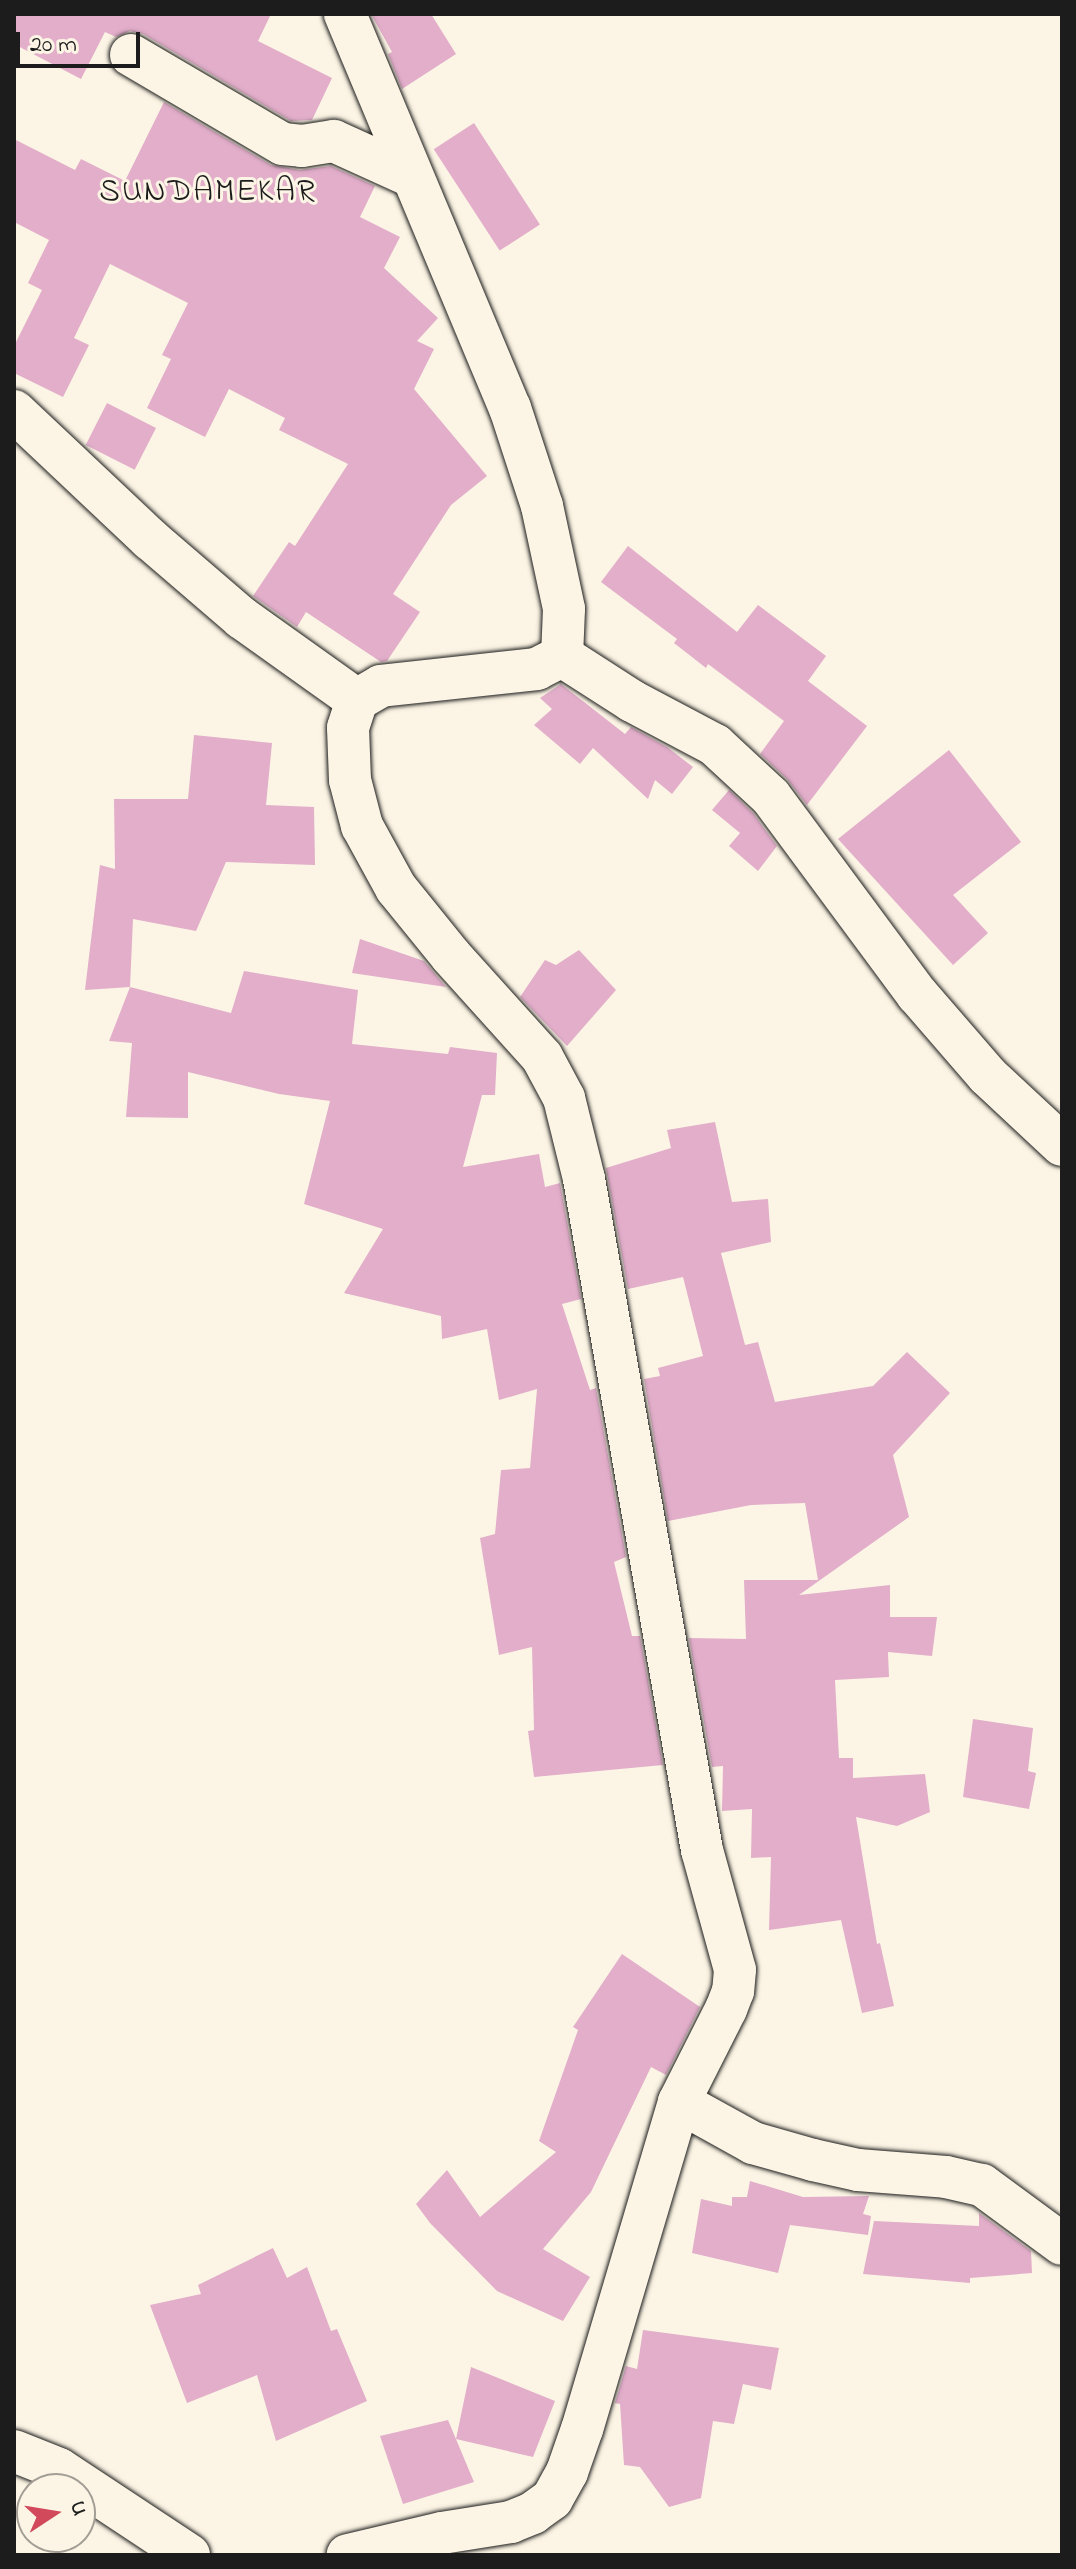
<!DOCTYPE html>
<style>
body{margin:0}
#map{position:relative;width:1076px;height:2569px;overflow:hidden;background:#fcf5e5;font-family:"Indie Flower",sans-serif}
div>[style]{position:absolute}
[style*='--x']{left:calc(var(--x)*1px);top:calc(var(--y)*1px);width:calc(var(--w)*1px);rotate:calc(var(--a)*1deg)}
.building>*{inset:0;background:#e2aeca;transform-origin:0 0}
.roads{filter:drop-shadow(0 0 2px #1c1c1c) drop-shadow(0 0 2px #1c1c1c)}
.minor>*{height:42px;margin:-21px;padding:0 21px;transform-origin:21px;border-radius:21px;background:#fcf5e5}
span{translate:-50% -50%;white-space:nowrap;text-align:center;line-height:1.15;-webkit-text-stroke:6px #fcf5e5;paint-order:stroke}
.quarter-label{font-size:32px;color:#1c1c1c;letter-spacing:2px}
.frame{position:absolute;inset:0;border:16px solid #1c1c1c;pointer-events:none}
.north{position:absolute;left:16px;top:2473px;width:80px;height:80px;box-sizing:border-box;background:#fcf5e5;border:2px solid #a29e95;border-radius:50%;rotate:78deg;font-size:22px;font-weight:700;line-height:32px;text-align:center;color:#1c1c1c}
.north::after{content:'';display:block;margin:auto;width:28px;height:36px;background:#d1495b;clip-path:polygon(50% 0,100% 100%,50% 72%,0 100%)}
.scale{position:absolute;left:16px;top:32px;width:124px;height:36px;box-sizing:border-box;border:4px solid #1c1c1c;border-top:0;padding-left:10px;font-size:24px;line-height:28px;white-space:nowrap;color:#1c1c1c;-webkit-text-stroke:6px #fcf5e5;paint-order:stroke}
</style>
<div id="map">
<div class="building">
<i style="clip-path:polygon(14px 14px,271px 14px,258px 41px,332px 78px,312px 120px,291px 121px,143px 34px,130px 31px,116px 37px,105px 32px,81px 79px,14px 44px)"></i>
<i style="clip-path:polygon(371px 14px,431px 14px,456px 54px,402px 89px,388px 54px,392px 52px)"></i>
<i style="clip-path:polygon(164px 102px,271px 165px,300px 170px,331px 166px,375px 186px,360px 217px,400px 237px,384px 268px,438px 318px,417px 341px,434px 349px,414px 389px,487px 476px,451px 505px,393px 594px,420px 612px,387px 661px,381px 662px,306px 612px,297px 627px,253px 596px,289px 542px,295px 546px,348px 464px,279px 430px,285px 418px,229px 389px,205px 437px,147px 408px,171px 359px,162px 355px,188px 303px,110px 264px,74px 338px,89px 345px,63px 397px,14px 373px,14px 346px,42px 290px,28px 283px,49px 240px,14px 222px,14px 139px,75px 170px,81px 159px,125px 181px)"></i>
<i style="left:474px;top:123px;width:121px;height:48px;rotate:57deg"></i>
<i style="left:107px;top:403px;width:55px;height:47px;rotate:27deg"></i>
<i style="clip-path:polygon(628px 546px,737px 632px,758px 605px,826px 656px,808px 681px,867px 726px,807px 805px,787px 779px,760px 754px,784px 721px,708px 664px,706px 668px,674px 643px,677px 639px,601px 582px)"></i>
<i style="clip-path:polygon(561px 684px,625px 734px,631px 727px,667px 747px,693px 767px,672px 794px,655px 780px,648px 799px,593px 748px,580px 764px,534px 725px,552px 709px,540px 698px)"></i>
<i style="clip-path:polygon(194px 735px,272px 743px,266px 805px,314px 807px,315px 865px,226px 862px,196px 931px,133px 919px,130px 987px,85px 990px,100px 865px,115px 869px,114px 799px,188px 799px)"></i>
<i style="clip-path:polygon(949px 750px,1021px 842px,953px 895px,988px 933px,953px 965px,838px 839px)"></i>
<i style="clip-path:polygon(729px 790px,753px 813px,777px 846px,758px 871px,729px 846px,740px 833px,712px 810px)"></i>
<i style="clip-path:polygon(360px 939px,424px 961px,446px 987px,352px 973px)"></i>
<i style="clip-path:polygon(579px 950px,616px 990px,567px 1046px,520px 997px,545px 960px,556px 965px)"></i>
<i style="clip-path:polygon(244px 971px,358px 990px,352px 1044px,448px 1054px,450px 1047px,497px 1053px,495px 1095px,482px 1095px,463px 1167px,539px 1154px,545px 1187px,560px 1183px,581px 1299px,562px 1304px,590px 1390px,596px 1388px,626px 1557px,614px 1562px,632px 1636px,640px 1636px,663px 1765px,534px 1777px,528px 1731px,534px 1730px,532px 1647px,499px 1655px,480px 1538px,495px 1534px,501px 1470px,530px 1468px,537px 1389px,499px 1400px,487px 1329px,442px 1339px,441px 1316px,344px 1293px,383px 1229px,304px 1204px,330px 1101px,279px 1094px,188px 1072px,188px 1118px,126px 1117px,132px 1043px,109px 1041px,130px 987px,231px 1013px)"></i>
<i style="clip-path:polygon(715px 1122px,732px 1202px,768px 1199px,771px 1242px,721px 1253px,745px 1345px,758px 1342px,775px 1402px,873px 1386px,907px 1352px,950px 1393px,893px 1455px,909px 1517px,799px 1595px,890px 1585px,890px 1617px,937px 1617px,932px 1656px,888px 1652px,889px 1677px,835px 1680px,839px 1758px,853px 1758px,853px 1778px,925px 1774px,930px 1812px,897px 1826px,856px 1817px,877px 1944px,880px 1943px,894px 2006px,862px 2013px,841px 1920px,769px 1930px,771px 1857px,751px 1858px,752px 1809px,722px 1811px,723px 1766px,712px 1767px,689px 1638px,746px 1639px,744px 1580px,818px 1580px,805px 1503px,751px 1505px,668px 1521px,644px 1379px,660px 1376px,658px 1368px,703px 1356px,683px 1277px,628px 1289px,606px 1168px,671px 1148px,667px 1130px)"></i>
<i style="clip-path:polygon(973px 1719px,1033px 1728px,1028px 1771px,1036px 1773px,1029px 1809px,963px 1797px)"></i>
<i style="clip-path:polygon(622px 1954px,700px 2007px,666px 2075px,651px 2067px,591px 2192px,543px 2249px,590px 2277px,563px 2321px,497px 2291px,430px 2223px,416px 2204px,447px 2170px,480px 2217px,556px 2152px,539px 2141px,578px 2030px,573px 2027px)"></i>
<i style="clip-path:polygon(750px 2181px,803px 2197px,869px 2196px,863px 2214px,871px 2216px,868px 2235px,790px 2225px,778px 2273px,692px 2253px,701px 2199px,732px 2206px,732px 2197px,747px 2197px)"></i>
<i style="clip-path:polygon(979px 2213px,1031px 2251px,1032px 2273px,970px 2278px,970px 2283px,863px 2274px,874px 2221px,979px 2226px)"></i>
<i style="clip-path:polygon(273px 2248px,287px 2278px,307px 2267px,331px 2331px,337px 2329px,367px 2401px,276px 2441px,257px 2375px,187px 2403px,150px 2305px,201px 2294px,198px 2285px)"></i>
<i style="clip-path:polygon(643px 2330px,779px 2348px,771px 2390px,743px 2384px,734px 2424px,713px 2421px,701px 2498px,669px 2507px,640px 2467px,624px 2465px,620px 2404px,615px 2403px,626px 2366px,637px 2369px)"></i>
<i style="clip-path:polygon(471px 2367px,555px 2401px,533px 2457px,456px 2439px)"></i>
<i style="clip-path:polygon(448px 2420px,474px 2482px,403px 2504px,380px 2436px)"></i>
</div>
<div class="roads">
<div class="minor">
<i style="--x:345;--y:14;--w:427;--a:67.3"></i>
<i style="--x:510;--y:408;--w:103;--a:71.9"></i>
<i style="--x:542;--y:506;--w:105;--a:77.9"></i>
<i style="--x:564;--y:609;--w:47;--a:92.4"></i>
<i style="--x:562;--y:656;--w:28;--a:153"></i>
<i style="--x:537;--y:669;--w:157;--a:173.8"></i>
<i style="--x:381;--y:686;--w:28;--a:150"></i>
<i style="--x:357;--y:700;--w:29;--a:108"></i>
<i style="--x:348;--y:728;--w:52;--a:87.8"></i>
<i style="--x:350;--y:780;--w:48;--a:75.4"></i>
<i style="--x:362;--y:826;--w:71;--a:61.3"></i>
<i style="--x:396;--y:888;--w:87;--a:51"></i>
<i style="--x:451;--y:956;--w:136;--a:48"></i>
<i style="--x:542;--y:1057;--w:47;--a:61.8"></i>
<i style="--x:564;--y:1098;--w:83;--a:76.1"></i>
<i style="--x:584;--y:1179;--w:681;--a:80.03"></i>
<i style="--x:702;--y:1850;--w:124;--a:74.6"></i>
<i style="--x:735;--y:1970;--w:21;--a:95"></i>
<i style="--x:733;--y:1991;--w:19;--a:111"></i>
<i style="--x:726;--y:2009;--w:104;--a:116.8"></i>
<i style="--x:679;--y:2102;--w:341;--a:106.5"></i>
<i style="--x:582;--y:2429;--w:46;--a:109.2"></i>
<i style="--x:567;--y:2472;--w:31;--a:119"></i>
<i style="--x:552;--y:2499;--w:24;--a:144"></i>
<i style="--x:533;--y:2513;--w:24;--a:158"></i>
<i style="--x:511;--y:2522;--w:70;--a:170.9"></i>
<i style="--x:442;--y:2533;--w:97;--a:166.8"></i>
<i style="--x:131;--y:55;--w:176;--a:30.4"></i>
<i style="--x:283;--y:144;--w:19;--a:6"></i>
<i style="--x:302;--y:146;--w:32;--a:-9"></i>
<i style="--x:334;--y:141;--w:85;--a:24.4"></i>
<i style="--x:14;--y:411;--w:187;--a:43.3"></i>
<i style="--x:150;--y:539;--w:121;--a:40.7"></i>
<i style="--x:242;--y:618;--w:141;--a:35.5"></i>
<i style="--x:562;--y:656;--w:83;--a:32.7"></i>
<i style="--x:632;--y:701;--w:94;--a:27.9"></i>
<i style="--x:715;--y:745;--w:76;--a:42.9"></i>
<i style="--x:771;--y:797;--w:245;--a:53.5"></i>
<i style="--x:917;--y:994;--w:108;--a:49.1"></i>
<i style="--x:988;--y:1076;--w:101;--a:43"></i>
<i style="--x:679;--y:2102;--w:85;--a:29"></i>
<i style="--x:753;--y:2143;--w:62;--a:15.8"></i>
<i style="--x:813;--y:2160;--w:46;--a:12.5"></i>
<i style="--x:858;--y:2170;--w:88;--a:4.5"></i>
<i style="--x:946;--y:2177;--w:37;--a:13"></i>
<i style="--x:982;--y:2185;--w:99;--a:36.4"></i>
<i style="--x:14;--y:2451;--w:48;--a:21.8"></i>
<i style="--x:59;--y:2469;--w:156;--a:33.5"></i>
</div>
</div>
<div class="quarter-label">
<span style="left:208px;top:193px">SUNDAMEKAR</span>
</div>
<div class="frame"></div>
<div class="north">U</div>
<div class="scale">20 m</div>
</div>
